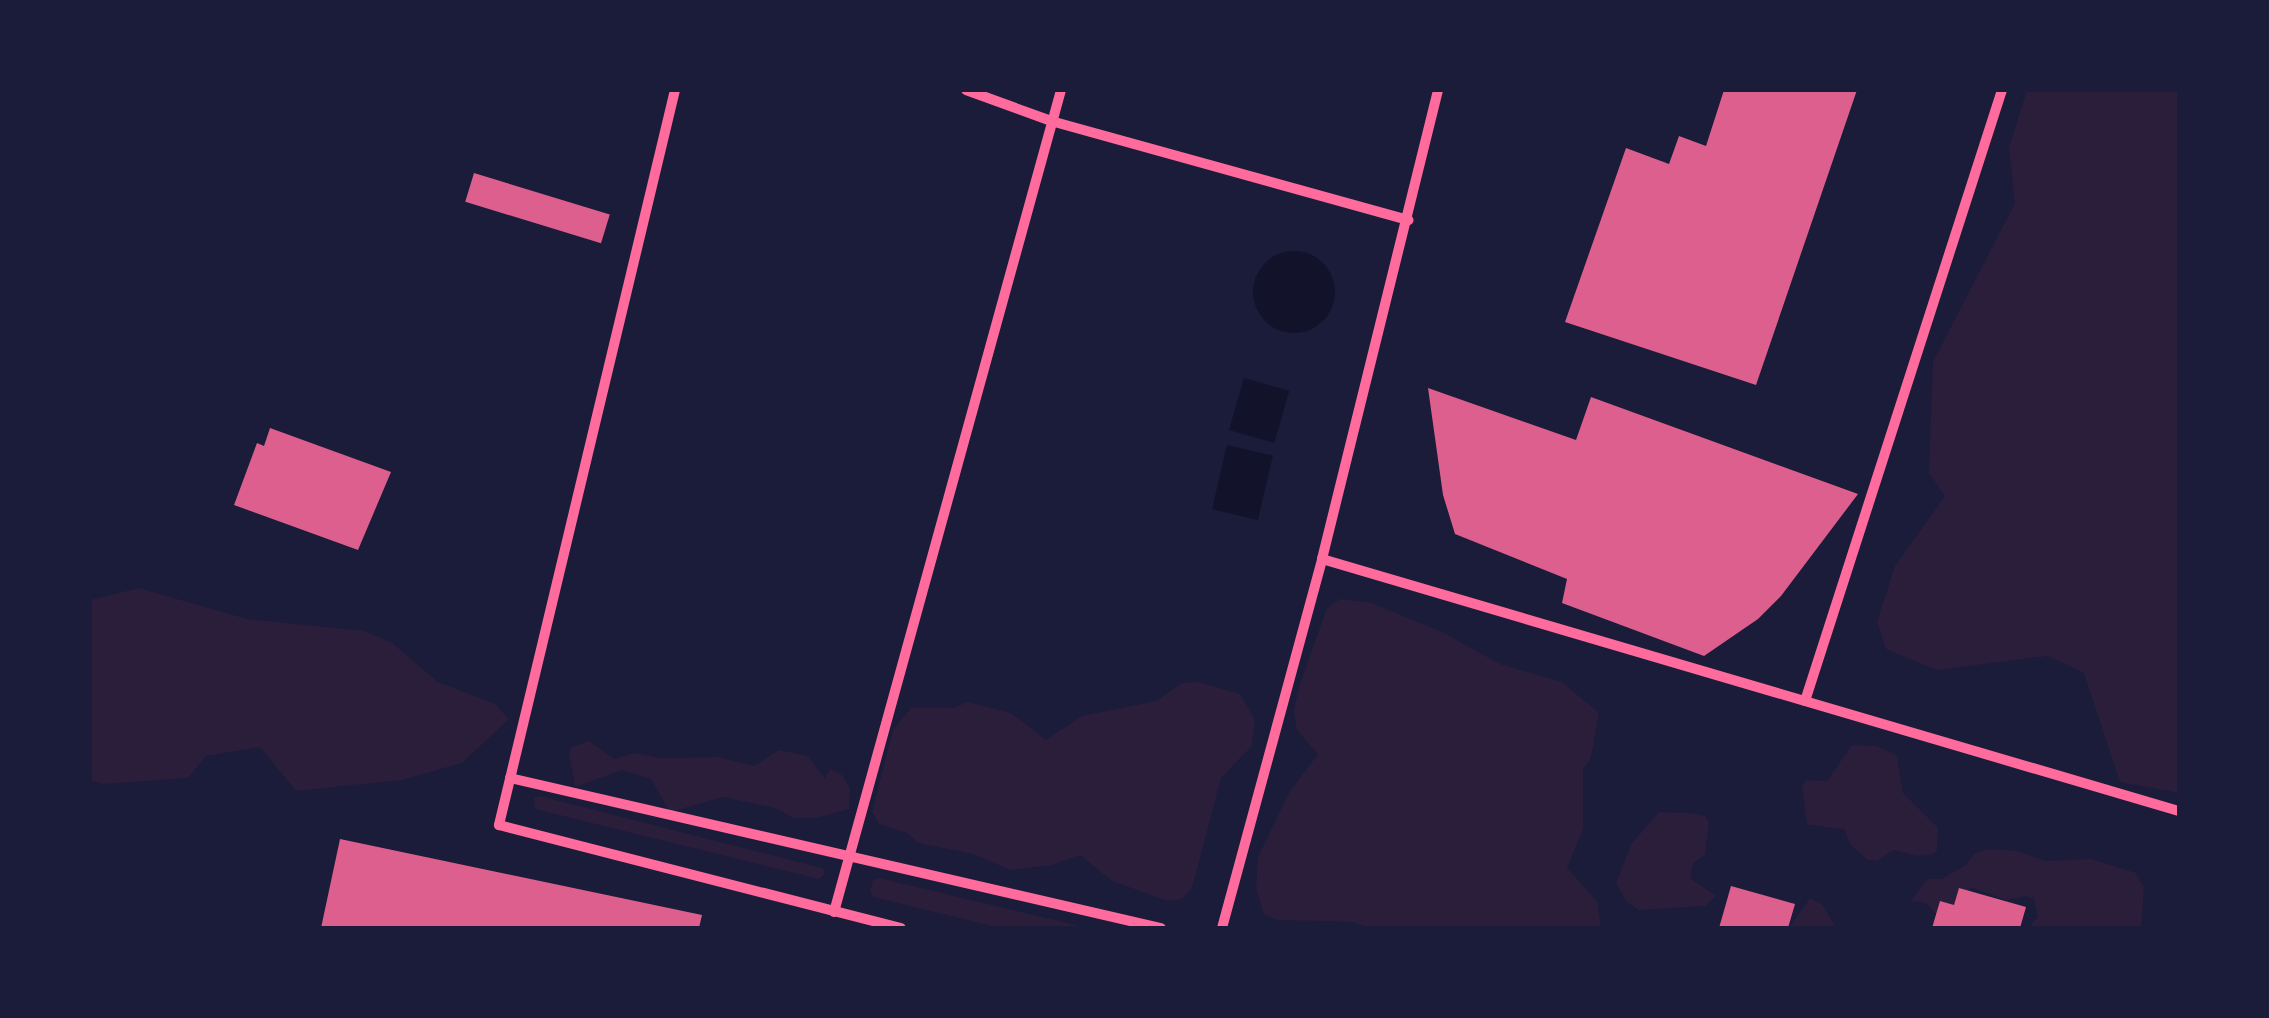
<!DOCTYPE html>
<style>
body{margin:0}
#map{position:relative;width:2269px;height:1018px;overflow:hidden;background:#1b1b3a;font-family:Literata,serif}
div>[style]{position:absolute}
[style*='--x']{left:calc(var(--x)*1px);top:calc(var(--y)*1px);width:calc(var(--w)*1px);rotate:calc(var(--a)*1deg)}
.green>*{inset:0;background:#2a1e3b}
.water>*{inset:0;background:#12122b;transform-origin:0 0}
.round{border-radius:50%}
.building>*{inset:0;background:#dd5f8e;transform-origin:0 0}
.minor>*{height:10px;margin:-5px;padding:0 5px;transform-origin:5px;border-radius:5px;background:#ff6b9d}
span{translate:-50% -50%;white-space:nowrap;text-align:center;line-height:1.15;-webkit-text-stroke:8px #1b1b3a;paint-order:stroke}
.frame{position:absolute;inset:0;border:92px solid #1b1b3a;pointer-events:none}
</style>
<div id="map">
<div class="green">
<i style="clip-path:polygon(2027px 90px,2179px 90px,2179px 793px,2120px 782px,2084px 673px,2048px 656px,1937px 670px,1886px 649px,1877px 622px,1895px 566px,1945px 496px,1929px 473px,1933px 362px,2015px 203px,2009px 148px)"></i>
<i style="clip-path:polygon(139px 588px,247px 619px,364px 631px,392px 643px,438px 682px,495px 704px,509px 719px,462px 763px,402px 780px,296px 791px,260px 747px,206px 756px,188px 778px,103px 784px,90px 780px,90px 600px)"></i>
<i style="clip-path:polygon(1340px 599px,1372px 603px,1444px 633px,1500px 664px,1562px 682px,1599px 713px,1591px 758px,1583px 769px,1583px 829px,1567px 868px,1597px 901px,1601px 928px,1369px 928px,1353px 922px,1277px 920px,1264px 914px,1256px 888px,1258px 857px,1290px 791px,1318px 754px,1297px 730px,1294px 711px,1299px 687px,1327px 608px)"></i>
<i style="clip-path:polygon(1198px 682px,1240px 694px,1255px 720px,1251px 747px,1221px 778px,1192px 888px,1182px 899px,1168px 901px,1112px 881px,1080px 855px,1052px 865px,1010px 870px,973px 854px,918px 843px,907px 833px,879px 824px,872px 812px,893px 730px,911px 708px,954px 708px,967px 702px,1011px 713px,1046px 740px,1082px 716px,1156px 701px,1182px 683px)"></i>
<i style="clip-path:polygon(589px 741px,614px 759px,634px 753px,660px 758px,718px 757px,754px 766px,779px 750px,808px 756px,825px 779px,830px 769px,842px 775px,850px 788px,849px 809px,816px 818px,794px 818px,775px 808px,723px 797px,670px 812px,651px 779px,622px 770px,575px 787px,569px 753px,572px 747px)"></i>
<i style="clip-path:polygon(1852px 745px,1877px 746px,1897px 756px,1903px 793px,1938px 828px,1937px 850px,1932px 855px,1917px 856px,1894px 850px,1877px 861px,1868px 860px,1850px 844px,1844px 829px,1807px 825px,1802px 787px,1806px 780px,1827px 781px)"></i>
<i style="clip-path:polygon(540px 796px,822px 868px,825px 873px,819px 879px,535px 809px,534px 798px)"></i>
<i style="clip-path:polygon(1659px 812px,1691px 813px,1705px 816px,1709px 823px,1705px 855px,1693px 863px,1690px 878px,1716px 896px,1705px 906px,1639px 910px,1626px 901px,1616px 883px,1632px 843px)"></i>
<i style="clip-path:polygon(1988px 849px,2017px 851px,2046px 861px,2091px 859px,2136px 873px,2144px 887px,2141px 928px,2028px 928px,2038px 917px,2034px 899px,2027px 896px,2006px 900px,1971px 887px,1948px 913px,1936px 914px,1926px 903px,1911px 901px,1927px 879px,1941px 879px,1966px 865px,1974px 854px)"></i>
<i style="clip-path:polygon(879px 878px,1088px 928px,1000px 928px,873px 897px,870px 891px,873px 880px)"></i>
<i style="clip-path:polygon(1810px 898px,1823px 905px,1836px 928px,1789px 928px)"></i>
</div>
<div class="water">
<i class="round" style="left:1253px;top:251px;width:82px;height:82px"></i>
<i style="left:1244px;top:378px;width:47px;height:54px;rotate:16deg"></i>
<i style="left:1227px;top:445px;width:47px;height:66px;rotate:13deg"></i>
</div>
<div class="building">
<i style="clip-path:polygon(1724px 90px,1857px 90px,1756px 385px,1565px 322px,1626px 148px,1669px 164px,1679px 136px,1706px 146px)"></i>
<i style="left:474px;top:173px;width:142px;height:30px;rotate:17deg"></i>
<i style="clip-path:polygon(1428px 388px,1576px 440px,1591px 397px,1858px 494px,1781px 596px,1758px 619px,1704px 656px,1562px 603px,1567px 579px,1455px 534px,1443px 495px)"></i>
<i style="clip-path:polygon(270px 428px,391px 472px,358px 550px,234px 505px,257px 443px,264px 446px)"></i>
<i style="clip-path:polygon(340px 839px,702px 915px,699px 928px,321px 928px)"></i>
<i style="clip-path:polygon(1731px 886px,1795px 904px,1788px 928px,1719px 928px)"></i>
<i style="clip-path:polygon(1959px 888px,2026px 907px,2020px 928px,1932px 928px,1940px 901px,1954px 905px)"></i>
</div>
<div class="minor">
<i style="--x:675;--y:90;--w:756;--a:103.47"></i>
<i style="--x:499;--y:825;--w:415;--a:14.4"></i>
<i style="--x:966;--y:90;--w:90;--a:20"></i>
<i style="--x:1051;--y:121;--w:371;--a:15.5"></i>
<i style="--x:1322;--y:559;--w:893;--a:16.39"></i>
<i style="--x:1805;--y:701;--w:642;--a:-72.13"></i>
<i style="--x:510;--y:778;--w:668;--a:12.98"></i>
<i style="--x:834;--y:912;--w:853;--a:-74.56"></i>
<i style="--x:1222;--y:928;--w:382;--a:-74.8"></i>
<i style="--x:1322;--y:559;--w:483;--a:-76.1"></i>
</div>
<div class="frame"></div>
</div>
